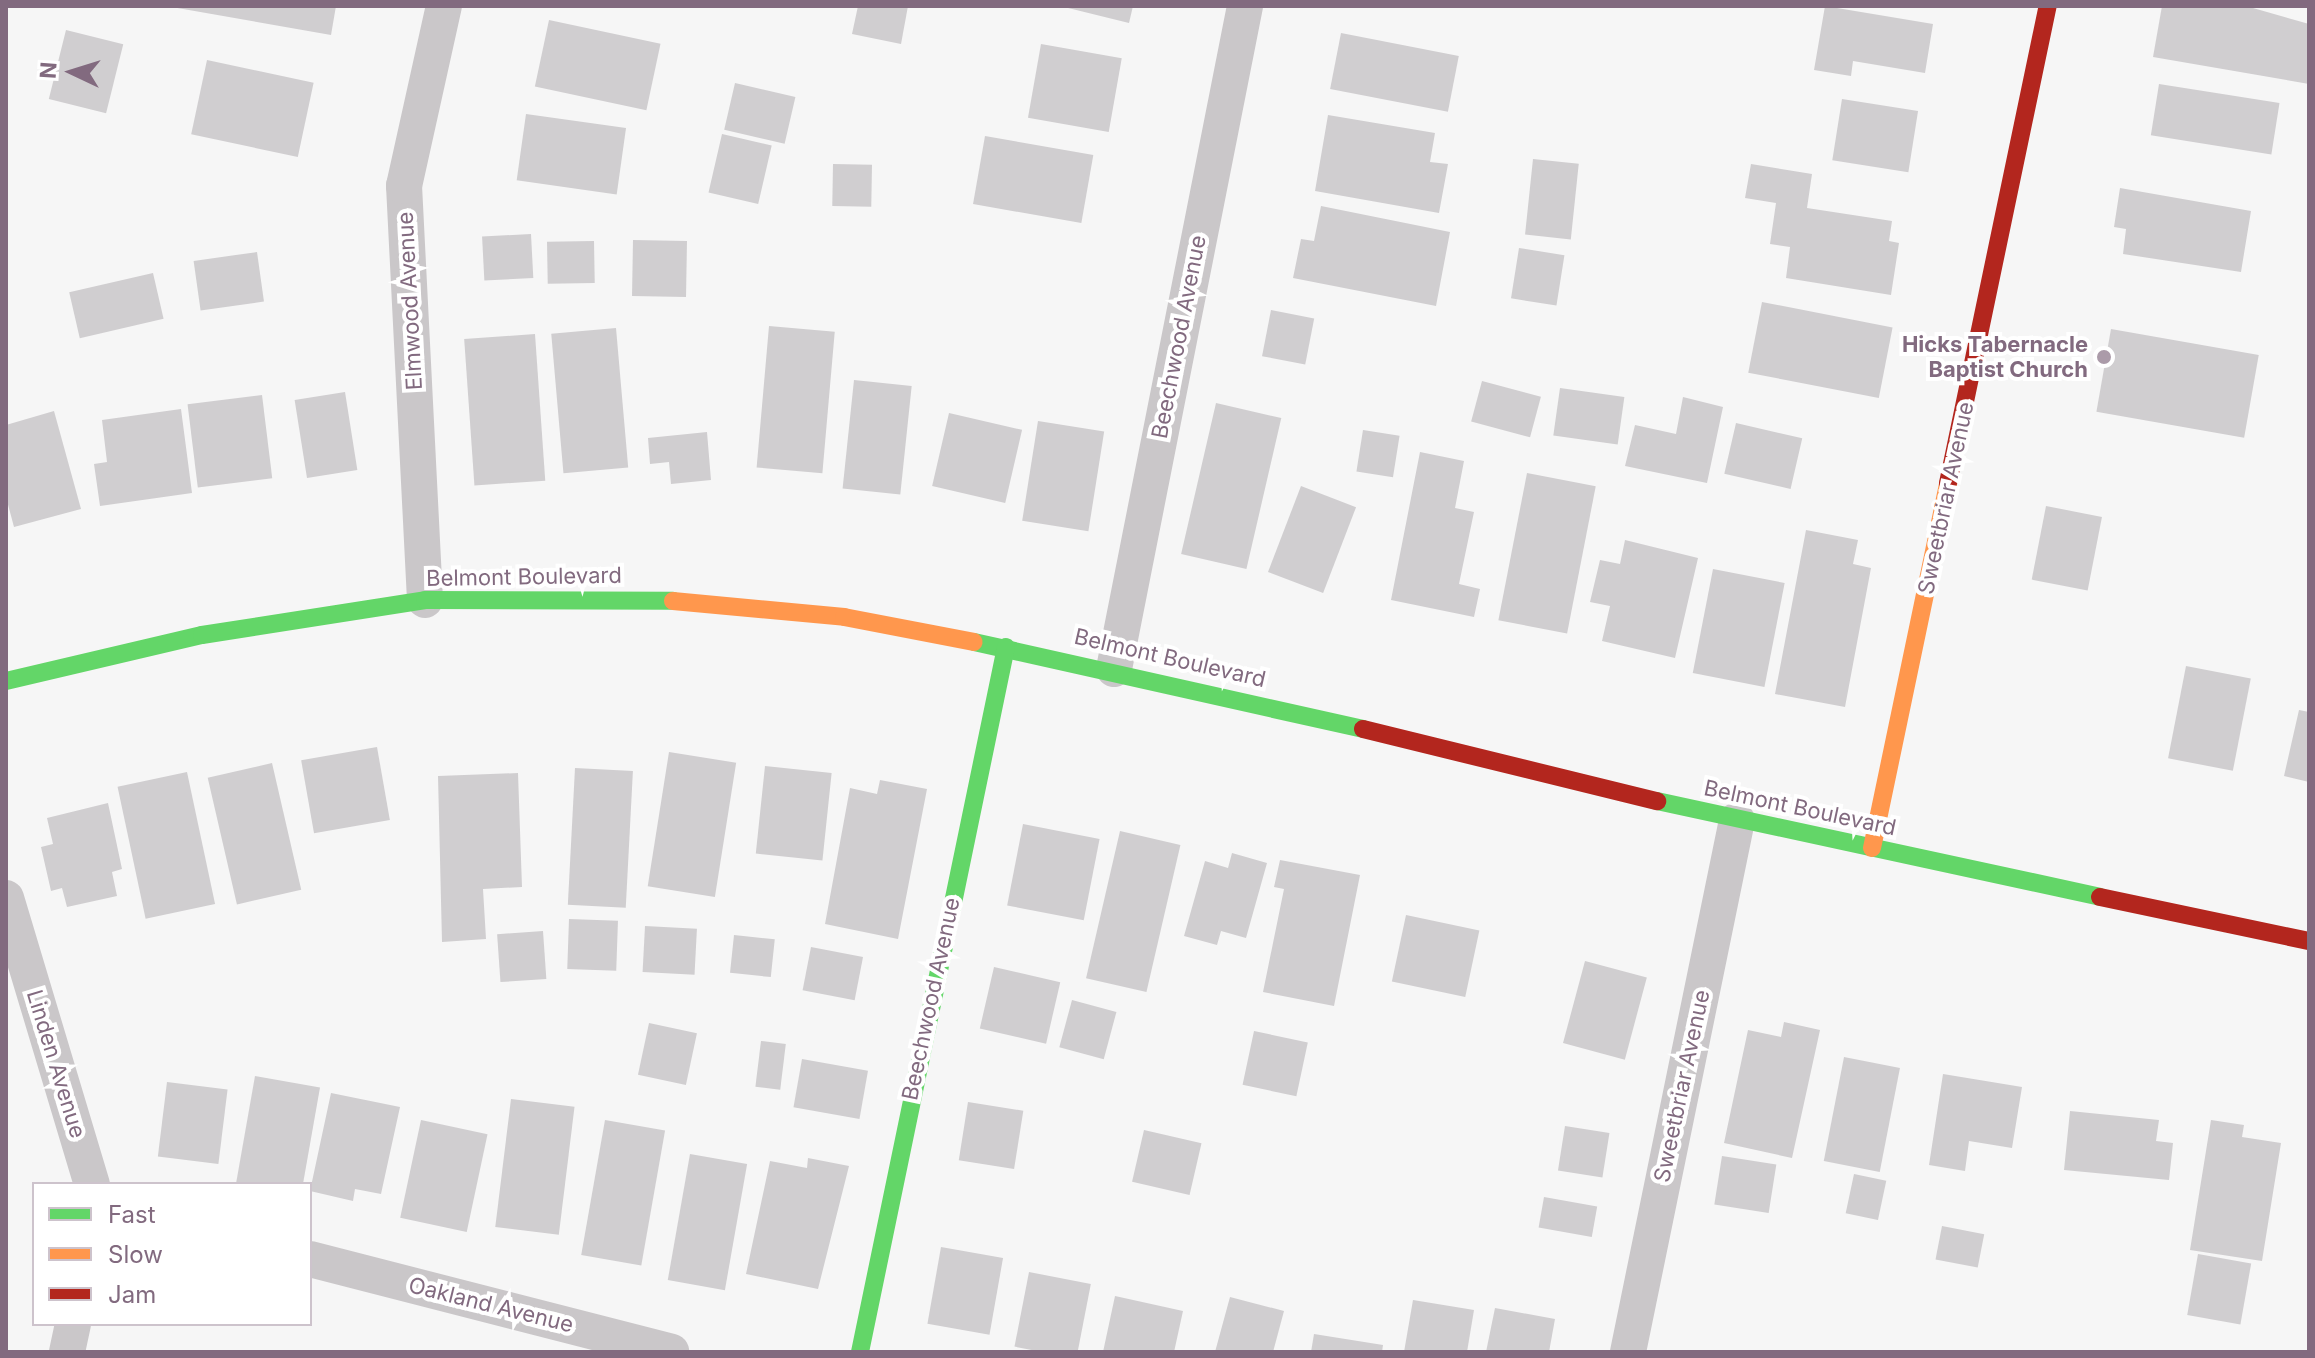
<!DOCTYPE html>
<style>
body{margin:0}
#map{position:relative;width:2315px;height:1358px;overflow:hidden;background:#f6f6f6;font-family:Inter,sans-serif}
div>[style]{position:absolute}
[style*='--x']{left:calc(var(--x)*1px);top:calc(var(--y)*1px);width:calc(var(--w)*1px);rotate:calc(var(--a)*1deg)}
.building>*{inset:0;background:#d0ced0;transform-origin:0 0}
.street>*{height:36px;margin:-18px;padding:0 18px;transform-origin:18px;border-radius:18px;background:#cac7c9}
.fast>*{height:18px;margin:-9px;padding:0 9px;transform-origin:9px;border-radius:9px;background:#63d668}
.slow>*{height:18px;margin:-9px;padding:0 9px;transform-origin:9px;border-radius:9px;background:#ff974d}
.jam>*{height:18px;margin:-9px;padding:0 9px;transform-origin:9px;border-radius:9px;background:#b3261e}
.dots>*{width:22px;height:22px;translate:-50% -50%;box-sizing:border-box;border:4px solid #fff;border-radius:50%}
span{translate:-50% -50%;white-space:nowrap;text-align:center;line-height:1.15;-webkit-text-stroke:8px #fff;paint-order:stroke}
.street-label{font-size:22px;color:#826a7f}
.poi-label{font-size:22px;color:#826a7f;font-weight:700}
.right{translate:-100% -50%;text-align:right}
.frame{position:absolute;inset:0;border:8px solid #826a7f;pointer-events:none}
.legend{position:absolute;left:32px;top:1182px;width:280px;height:144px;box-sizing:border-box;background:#fff;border:2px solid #cdc3cc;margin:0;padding:10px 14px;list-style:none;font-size:24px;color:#826a7f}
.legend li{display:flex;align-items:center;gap:16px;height:40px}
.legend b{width:40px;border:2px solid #cdc3cc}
.north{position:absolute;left:32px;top:32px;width:80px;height:80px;-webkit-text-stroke:6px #fff;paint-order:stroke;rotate:274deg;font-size:22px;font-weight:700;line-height:32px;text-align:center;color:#826a7f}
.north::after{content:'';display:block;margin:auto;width:28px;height:36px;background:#826a7f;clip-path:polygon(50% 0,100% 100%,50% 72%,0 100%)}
</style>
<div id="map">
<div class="building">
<i style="clip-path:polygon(166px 6px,336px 6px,331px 35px)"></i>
<i style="clip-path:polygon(858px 6px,908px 6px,901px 44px,852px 34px)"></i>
<i style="clip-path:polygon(1060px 6px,1133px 6px,1129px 23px)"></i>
<i style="clip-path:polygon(1825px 6px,1933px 24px,1925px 73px,1853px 61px,1851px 76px,1814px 70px)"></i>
<i style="clip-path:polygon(2162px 6px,2246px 6px,2309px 24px,2309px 84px,2153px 57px)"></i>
<i style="left:549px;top:20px;width:114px;height:68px;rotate:12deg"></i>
<i style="left:66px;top:30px;width:59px;height:71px;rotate:14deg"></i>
<i style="left:1341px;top:33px;width:120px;height:57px;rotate:11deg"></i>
<i style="left:1041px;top:44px;width:82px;height:75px;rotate:10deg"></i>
<i style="left:207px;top:60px;width:109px;height:76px;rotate:12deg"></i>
<i style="left:735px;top:83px;width:62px;height:48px;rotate:13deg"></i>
<i style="left:2159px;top:84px;width:122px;height:52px;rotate:9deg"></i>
<i style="left:1842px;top:99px;width:77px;height:62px;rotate:9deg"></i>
<i style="left:526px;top:114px;width:101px;height:67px;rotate:8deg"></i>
<i style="clip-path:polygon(1328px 115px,1435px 133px,1430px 162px,1448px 164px,1439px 213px,1315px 191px)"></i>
<i style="left:722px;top:134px;width:51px;height:60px;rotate:13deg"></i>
<i style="left:985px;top:136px;width:110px;height:69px;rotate:10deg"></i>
<i style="left:1533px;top:159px;width:46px;height:76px;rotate:6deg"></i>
<i style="left:833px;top:164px;width:39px;height:42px;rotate:1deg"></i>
<i style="clip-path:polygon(1751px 164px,1812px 174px,1807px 208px,1892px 221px,1889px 241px,1899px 243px,1891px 295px,1786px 278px,1790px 247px,1770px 244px,1776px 203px,1745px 198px)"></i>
<i style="clip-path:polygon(2120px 188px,2251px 211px,2241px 272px,2123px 254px,2126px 229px,2114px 227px)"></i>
<i style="clip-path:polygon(1321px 206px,1450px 232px,1436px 306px,1293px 278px,1301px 239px,1314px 241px)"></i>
<i style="left:531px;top:234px;width:44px;height:49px;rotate:87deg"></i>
<i style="left:633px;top:240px;width:54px;height:56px;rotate:1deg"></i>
<i style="left:594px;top:241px;width:42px;height:47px;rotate:89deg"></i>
<i style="left:1519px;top:248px;width:46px;height:51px;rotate:9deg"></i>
<i style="left:257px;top:252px;width:50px;height:64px;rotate:82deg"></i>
<i style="left:153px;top:273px;width:47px;height:86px;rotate:77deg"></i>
<i style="left:1762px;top:302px;width:133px;height:72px;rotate:11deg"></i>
<i style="left:1271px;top:310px;width:44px;height:47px;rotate:11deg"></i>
<i style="left:769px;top:326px;width:66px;height:142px;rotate:5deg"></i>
<i style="left:616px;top:328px;width:140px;height:65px;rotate:85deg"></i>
<i style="left:2111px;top:329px;width:150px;height:84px;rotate:10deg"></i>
<i style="left:535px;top:334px;width:147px;height:71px;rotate:86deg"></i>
<i style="left:854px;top:380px;width:58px;height:109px;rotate:6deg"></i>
<i style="left:1482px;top:381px;width:61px;height:42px;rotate:15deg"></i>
<i style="left:1560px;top:388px;width:65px;height:48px;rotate:8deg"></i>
<i style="left:345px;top:392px;width:79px;height:51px;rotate:81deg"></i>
<i style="left:262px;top:395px;width:84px;height:75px;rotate:83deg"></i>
<i style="clip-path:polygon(1683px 397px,1723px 407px,1707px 483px,1625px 466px,1635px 425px,1676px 434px)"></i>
<i style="left:1216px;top:403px;width:67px;height:155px;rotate:13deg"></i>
<i style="clip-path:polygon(181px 409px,192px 493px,100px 506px,94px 464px,107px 462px,102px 420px)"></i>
<i style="clip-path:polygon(54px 411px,81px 509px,14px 527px,6px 497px,6px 425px)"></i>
<i style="left:949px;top:413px;width:75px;height:75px;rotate:13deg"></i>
<i style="left:1038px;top:421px;width:67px;height:101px;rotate:9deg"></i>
<i style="left:1736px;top:423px;width:68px;height:52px;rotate:13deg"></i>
<i style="left:1363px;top:430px;width:37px;height:42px;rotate:9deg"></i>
<i style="clip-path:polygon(707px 432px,711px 480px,671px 484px,669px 462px,650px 464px,648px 438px)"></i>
<i style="clip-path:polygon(1420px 452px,1464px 461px,1455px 508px,1474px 512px,1459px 584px,1480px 589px,1474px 617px,1391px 600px)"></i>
<i style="left:1527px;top:473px;width:70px;height:150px;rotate:11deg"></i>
<i style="left:1301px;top:486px;width:59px;height:92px;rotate:21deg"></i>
<i style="left:2046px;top:506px;width:57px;height:75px;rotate:11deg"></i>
<i style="clip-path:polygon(1806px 530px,1858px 540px,1853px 564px,1871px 568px,1845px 707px,1775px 694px)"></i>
<i style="clip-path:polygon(1625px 540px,1698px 558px,1675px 658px,1602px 641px,1610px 606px,1590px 602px,1600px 560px,1620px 564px)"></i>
<i style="left:1713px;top:569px;width:73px;height:106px;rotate:11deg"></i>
<i style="left:2186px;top:666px;width:66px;height:94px;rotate:11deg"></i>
<i style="clip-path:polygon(2299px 710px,2309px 712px,2309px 782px,2284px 776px)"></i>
<i style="left:377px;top:747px;width:74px;height:77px;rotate:80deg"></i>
<i style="left:669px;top:752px;width:68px;height:136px;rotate:9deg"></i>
<i style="left:272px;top:763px;width:130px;height:66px;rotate:77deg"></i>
<i style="left:765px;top:766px;width:67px;height:88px;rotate:6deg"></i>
<i style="left:575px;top:768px;width:58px;height:137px;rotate:3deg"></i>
<i style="left:187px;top:772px;width:135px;height:71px;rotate:78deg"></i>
<i style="clip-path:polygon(518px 773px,522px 887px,483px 889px,486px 939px,442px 942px,438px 776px)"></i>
<i style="clip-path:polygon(880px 780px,927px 789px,898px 939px,825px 924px,850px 788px,877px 794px)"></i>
<i style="clip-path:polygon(108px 803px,122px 869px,112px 872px,117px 896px,67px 907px,62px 888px,51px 891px,41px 847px,53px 844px,47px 818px)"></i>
<i style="left:1023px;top:824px;width:78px;height:83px;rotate:11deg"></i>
<i style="left:1120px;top:831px;width:62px;height:151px;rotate:13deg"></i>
<i style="clip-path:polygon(1232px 853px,1267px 863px,1246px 938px,1221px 931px,1217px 945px,1184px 936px,1205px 861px,1228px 868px)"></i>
<i style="clip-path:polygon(1280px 860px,1360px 875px,1334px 1006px,1263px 992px,1284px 889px,1274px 887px)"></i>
<i style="left:1406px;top:915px;width:75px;height:68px;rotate:12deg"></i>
<i style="left:569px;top:919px;width:49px;height:50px;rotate:2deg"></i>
<i style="left:645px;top:926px;width:52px;height:46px;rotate:3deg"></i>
<i style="left:543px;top:931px;width:48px;height:46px;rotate:86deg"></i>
<i style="left:734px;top:935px;width:41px;height:38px;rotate:6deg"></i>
<i style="left:811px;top:947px;width:53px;height:44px;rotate:11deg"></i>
<i style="left:1585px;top:961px;width:64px;height:85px;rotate:15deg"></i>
<i style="left:994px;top:967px;width:68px;height:63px;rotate:13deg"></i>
<i style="left:1072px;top:1000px;width:46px;height:49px;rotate:15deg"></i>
<i style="clip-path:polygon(1784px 1022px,1820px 1030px,1792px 1158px,1724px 1143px,1748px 1030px,1781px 1037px)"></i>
<i style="left:649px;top:1023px;width:49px;height:53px;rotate:12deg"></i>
<i style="left:1254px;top:1031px;width:55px;height:55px;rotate:12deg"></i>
<i style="left:761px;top:1041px;width:25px;height:46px;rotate:7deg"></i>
<i style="left:1844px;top:1057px;width:57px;height:106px;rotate:11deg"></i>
<i style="left:802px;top:1059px;width:67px;height:49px;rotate:10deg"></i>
<i style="clip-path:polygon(1943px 1074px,2022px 1087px,2012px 1148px,1969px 1141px,1965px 1171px,1929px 1165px)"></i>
<i style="left:255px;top:1076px;width:66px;height:110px;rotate:10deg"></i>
<i style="left:167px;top:1082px;width:61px;height:75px;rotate:7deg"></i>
<i style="clip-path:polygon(331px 1093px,400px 1107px,381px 1194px,355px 1189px,353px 1201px,310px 1191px)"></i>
<i style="left:511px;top:1099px;width:64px;height:129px;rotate:7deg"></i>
<i style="left:968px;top:1102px;width:56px;height:59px;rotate:9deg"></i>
<i style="clip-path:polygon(2070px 1111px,2159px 1120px,2156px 1141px,2173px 1143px,2169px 1180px,2064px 1170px)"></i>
<i style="left:421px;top:1120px;width:68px;height:100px;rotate:12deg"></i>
<i style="left:605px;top:1120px;width:61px;height:137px;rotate:10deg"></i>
<i style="clip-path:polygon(2211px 1120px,2244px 1125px,2242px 1137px,2281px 1143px,2262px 1261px,2190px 1250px)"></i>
<i style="left:1565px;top:1126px;width:45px;height:45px;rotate:9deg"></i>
<i style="left:1144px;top:1130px;width:59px;height:53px;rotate:13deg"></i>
<i style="left:690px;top:1154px;width:58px;height:128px;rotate:10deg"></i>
<i style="left:1722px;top:1156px;width:55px;height:49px;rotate:9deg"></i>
<i style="clip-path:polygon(808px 1158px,849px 1166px,818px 1289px,746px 1274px,770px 1161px,807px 1168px)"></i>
<i style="left:1854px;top:1174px;width:33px;height:40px;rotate:12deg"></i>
<i style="left:1544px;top:1197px;width:54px;height:31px;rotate:10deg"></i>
<i style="left:1942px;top:1226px;width:43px;height:34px;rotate:11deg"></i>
<i style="left:941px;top:1247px;width:63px;height:78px;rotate:10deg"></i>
<i style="left:2198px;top:1254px;width:54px;height:62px;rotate:10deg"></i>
<i style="left:1029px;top:1272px;width:63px;height:76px;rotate:11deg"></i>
<i style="clip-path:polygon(1115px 1296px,1183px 1311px,1174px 1352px,1103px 1352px)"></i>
<i style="clip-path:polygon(1230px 1297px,1284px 1311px,1273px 1352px,1215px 1352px)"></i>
<i style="clip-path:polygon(1413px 1300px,1474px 1310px,1467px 1352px,1404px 1352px)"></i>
<i style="clip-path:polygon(1495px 1308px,1555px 1319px,1549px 1352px,1486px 1352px)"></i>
<i style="clip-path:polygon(1314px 1334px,1383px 1345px,1382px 1352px,1311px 1352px)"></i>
</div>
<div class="street">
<i style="--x:425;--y:600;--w:415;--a:-92.9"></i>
<i style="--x:404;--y:186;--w:184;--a:-77.5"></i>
<i style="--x:1114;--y:669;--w:676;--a:-78.82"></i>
<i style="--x:6;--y:898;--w:299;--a:73.3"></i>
<i style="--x:310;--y:1259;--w:373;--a:14.4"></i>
<i style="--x:67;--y:1352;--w:29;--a:-78"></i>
<i style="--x:1628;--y:1352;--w:543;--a:-78.42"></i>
</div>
<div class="fast">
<i style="--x:974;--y:642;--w:399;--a:12.6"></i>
<i style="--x:6;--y:681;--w:201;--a:-13.2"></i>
<i style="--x:202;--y:635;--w:226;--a:-8.9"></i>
<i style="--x:425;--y:600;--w:248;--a:0.2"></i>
<i style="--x:1657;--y:801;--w:453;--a:12.2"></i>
<i style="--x:860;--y:1352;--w:720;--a:-78.3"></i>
</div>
<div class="slow">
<i style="--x:673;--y:601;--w:172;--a:5.3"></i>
<i style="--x:844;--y:617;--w:132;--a:10.9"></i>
<i style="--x:1872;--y:848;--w:373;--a:-78.2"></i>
</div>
<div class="jam">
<i style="--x:1948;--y:483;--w:487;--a:-78.2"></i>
<i style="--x:1363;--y:729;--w:303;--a:13.8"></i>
<i style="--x:2100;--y:897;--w:214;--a:11.9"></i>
</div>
<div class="dots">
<i style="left:2104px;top:357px;background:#ab9ba9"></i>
</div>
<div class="street-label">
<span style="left:410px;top:301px;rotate:-93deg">Elmwood Avenue</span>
<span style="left:1179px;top:337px;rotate:-79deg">Beechwood Avenue</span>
<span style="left:1946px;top:498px;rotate:-78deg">Sweetbriar Avenue</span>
<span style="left:524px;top:577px;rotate:-1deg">Belmont Boulevard</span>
<span style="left:1170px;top:658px;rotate:13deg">Belmont Boulevard</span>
<span style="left:1800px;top:808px;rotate:12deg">Belmont Boulevard</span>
<span style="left:931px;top:999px;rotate:-78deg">Beechwood Avenue</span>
<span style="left:56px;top:1064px;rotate:73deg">Linden Avenue</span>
<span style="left:1682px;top:1086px;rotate:-78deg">Sweetbriar Avenue</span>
<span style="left:491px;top:1305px;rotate:14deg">Oakland Avenue</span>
</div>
<div class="poi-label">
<span class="right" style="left:2088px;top:357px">Hicks Tabernacle<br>Baptist Church</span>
</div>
<div class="frame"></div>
<ul class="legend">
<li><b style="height:10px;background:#63d668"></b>Fast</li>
<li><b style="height:10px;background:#ff974d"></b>Slow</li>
<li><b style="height:10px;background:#b3261e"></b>Jam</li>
</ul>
<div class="north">N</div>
</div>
